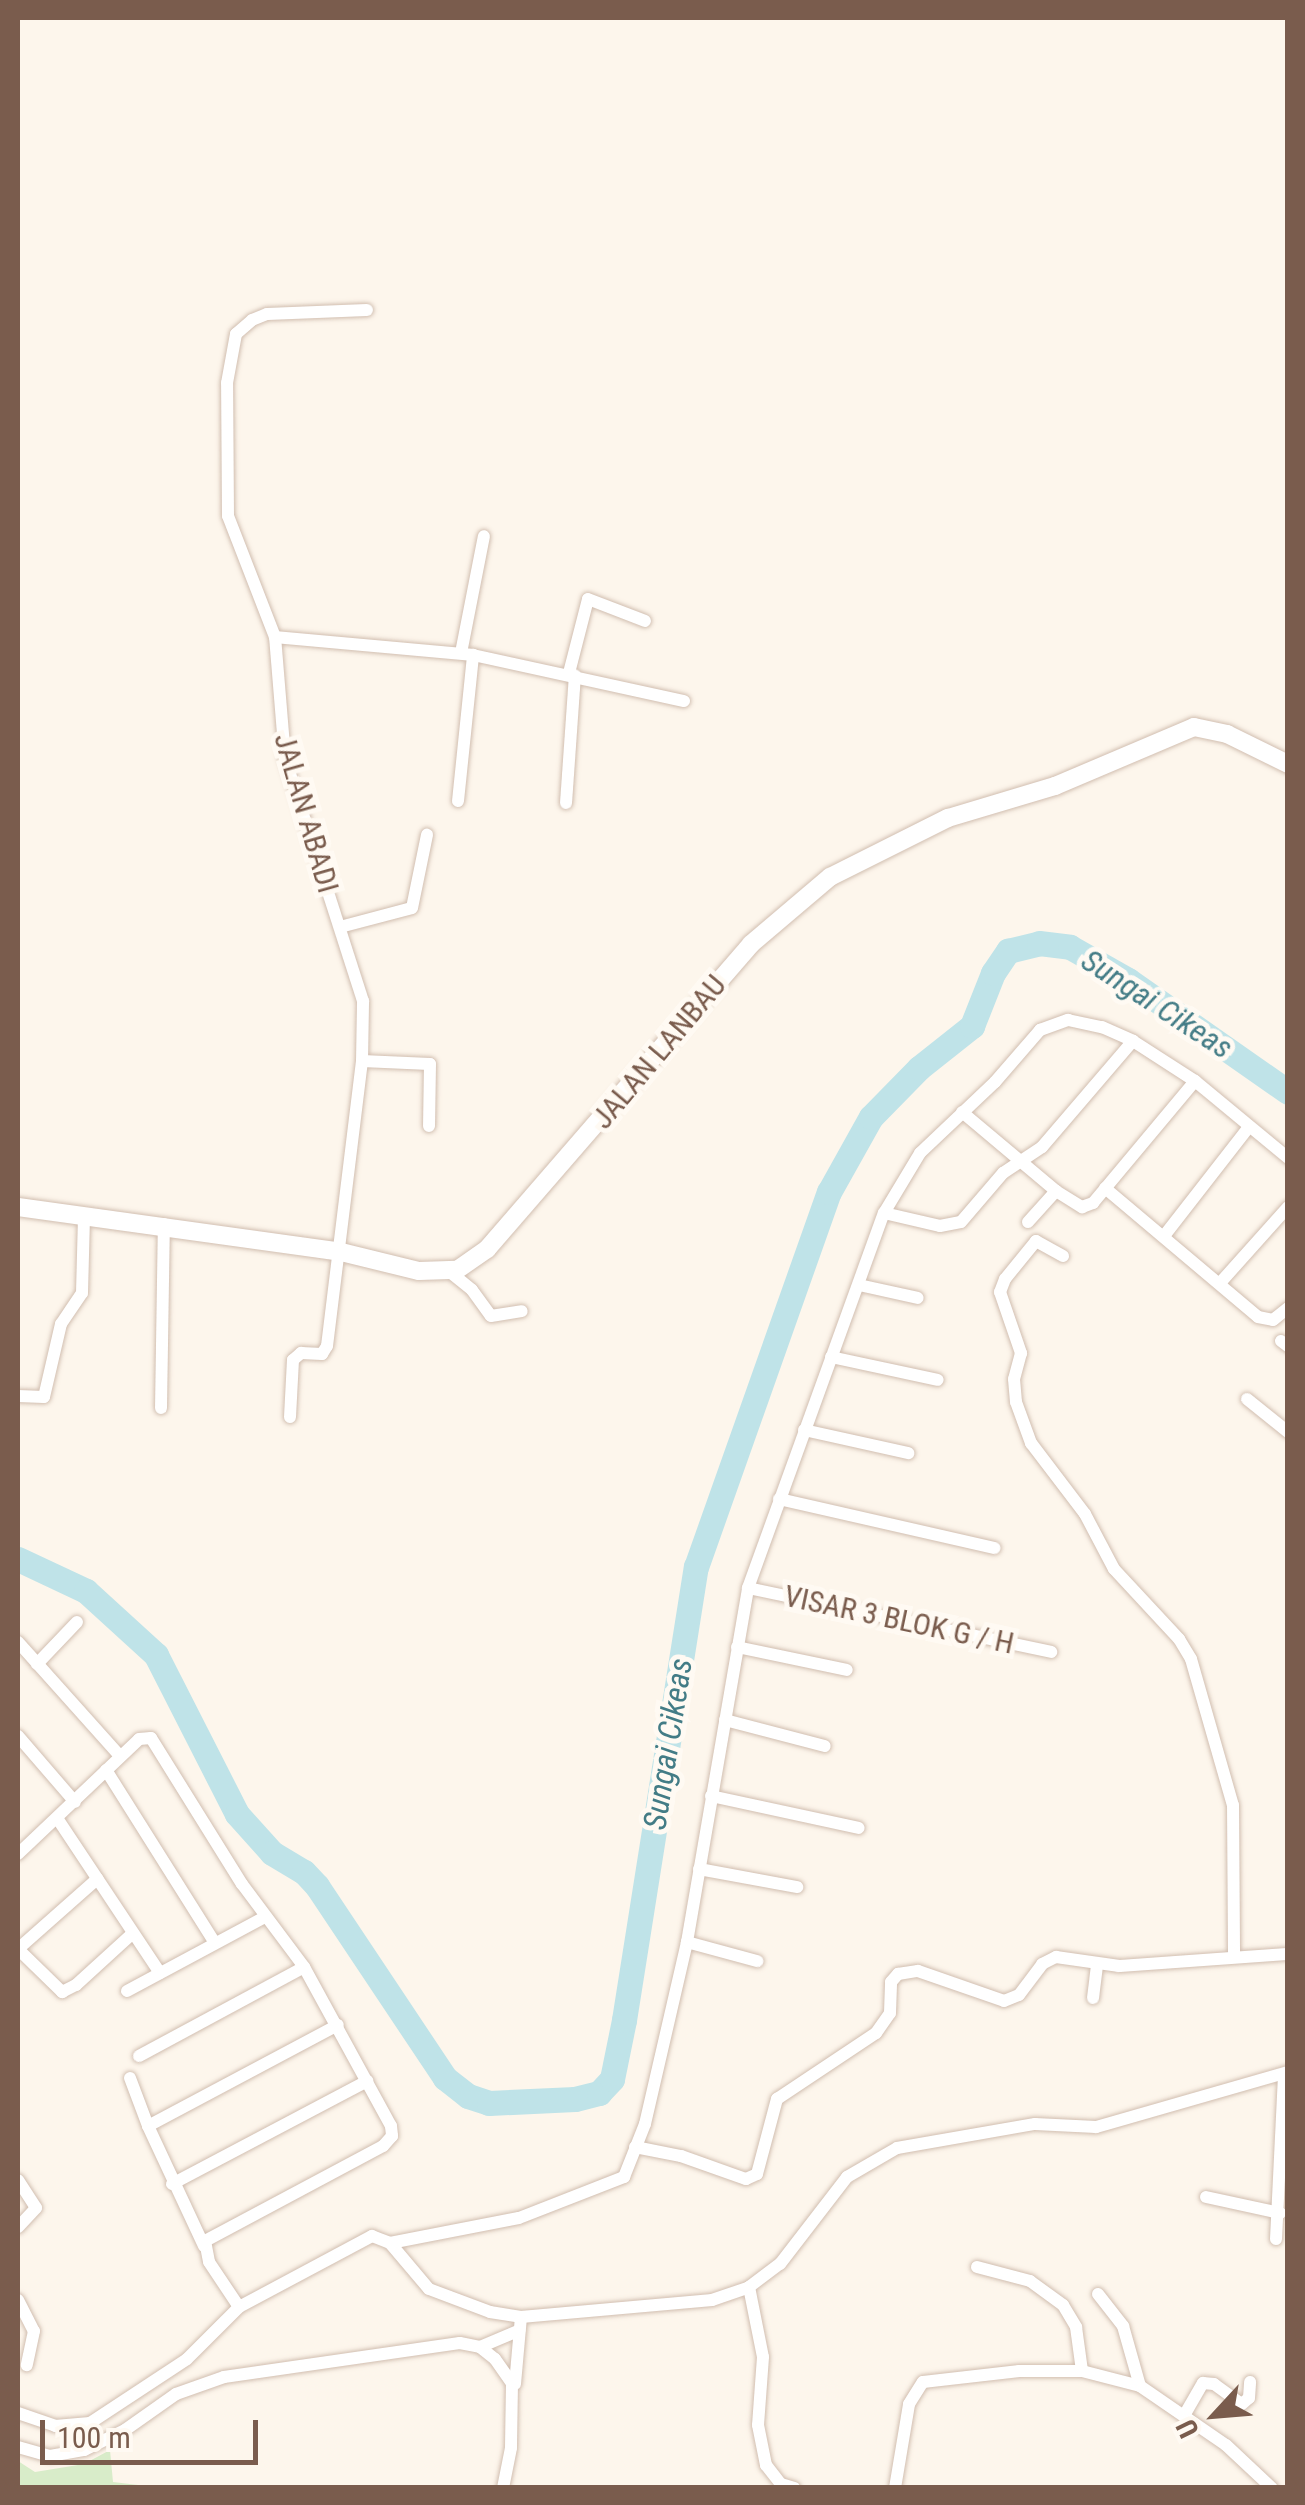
<!DOCTYPE html>
<style>
body{margin:0}
#map{position:relative;width:1305px;height:2505px;overflow:hidden;background:#fdf6ec;font-family:"Roboto Condensed",sans-serif}
div>[style]{position:absolute}
[style*='--x']{left:calc(var(--x)*1px);top:calc(var(--y)*1px);width:calc(var(--w)*1px);rotate:calc(var(--a)*1deg)}
.green>*{inset:0;background:#d8ecc9}
.river>*{height:25px;margin:-12.5px;padding:0 12.5px;transform-origin:12.5px;border-radius:12.5px;background:#bfe3e8}
.roads{filter:drop-shadow(0 0 2px #d1beb0) drop-shadow(0 0 2px #d1beb0)}
.street>*{height:12px;margin:-6px;padding:0 6px;transform-origin:6px;border-radius:6px;background:#fff}
.secondary>*{height:18px;margin:-9px;padding:0 9px;transform-origin:9px;border-radius:9px;background:#fff}
span{translate:-50% -50%;white-space:nowrap;text-align:center;line-height:1.15;-webkit-text-stroke:10px #fffaf3;paint-order:stroke}
.street-label{font-size:30px;color:#7a5c4d}
.water-label{font-size:32px;color:#437c86;font-style:italic}
.frame{position:absolute;inset:0;border:20px solid #7a5c4d;pointer-events:none}
.north{position:absolute;left:1165px;top:2365px;width:100px;height:100px;-webkit-text-stroke:8px #fffaf3;paint-order:stroke;rotate:244deg;font-size:28px;font-weight:700;line-height:40px;text-align:center;color:#7a5c4d}
.north::after{content:'';display:block;margin:auto;width:35px;height:45px;background:#7a5c4d;clip-path:polygon(50% 0,100% 100%,50% 72%,0 100%)}
.scale{position:absolute;left:40px;top:2420px;width:218px;height:45px;box-sizing:border-box;border:5px solid #7a5c4d;border-top:0;padding-left:12px;font-size:30px;line-height:35px;white-space:nowrap;color:#7a5c4d;-webkit-text-stroke:8px #fffaf3;paint-order:stroke}
</style>
<div id="map">
<div class="green">
<i style="clip-path:polygon(110px 2450px,113px 2482px,155px 2487px,18px 2487px,18px 2461px,35px 2472px,84px 2464px)"></i>
</div>
<div class="river">
<i style="--x:18;--y:1559;--w:75;--a:25.2"></i>
<i style="--x:86;--y:1591;--w:95;--a:42.4"></i>
<i style="--x:156;--y:1655;--w:178;--a:63"></i>
<i style="--x:237;--y:1814;--w:52;--a:48.1"></i>
<i style="--x:272;--y:1853;--w:37;--a:31"></i>
<i style="--x:304;--y:1872;--w:19;--a:47"></i>
<i style="--x:317;--y:1886;--w:231;--a:56.3"></i>
<i style="--x:445;--y:2078;--w:29;--a:38"></i>
<i style="--x:468;--y:2096;--w:22;--a:18"></i>
<i style="--x:489;--y:2103;--w:86;--a:-2.7"></i>
<i style="--x:575;--y:2099;--w:25;--a:-14"></i>
<i style="--x:599;--y:2093;--w:19;--a:-47"></i>
<i style="--x:612;--y:2079;--w:60;--a:-78.5"></i>
<i style="--x:624;--y:2020;--w:459;--a:-81"></i>
<i style="--x:696;--y:1567;--w:398;--a:-70.5"></i>
<i style="--x:829;--y:1192;--w:86;--a:-60.8"></i>
<i style="--x:871;--y:1117;--w:69;--a:-45.6"></i>
<i style="--x:919;--y:1068;--w:68;--a:-38.4"></i>
<i style="--x:972;--y:1026;--w:57;--a:-68.4"></i>
<i style="--x:993;--y:973;--w:27;--a:-56"></i>
<i style="--x:1008;--y:951;--w:32;--a:-14"></i>
<i style="--x:1039;--y:943;--w:31;--a:7"></i>
<i style="--x:1070;--y:947;--w:67;--a:29.6"></i>
<i style="--x:1128;--y:980;--w:195;--a:35"></i>
</div>
<div class="roads">
<div class="street">
<i style="--x:275;--y:637;--w:199;--a:5.2"></i>
<i style="--x:473;--y:655;--w:216;--a:12.3"></i>
<i style="--x:461;--y:653;--w:119;--a:-78.9"></i>
<i style="--x:569;--y:673;--w:76;--a:-75.6"></i>
<i style="--x:588;--y:599;--w:61;--a:21.1"></i>
<i style="--x:458;--y:801;--w:147;--a:-84.1"></i>
<i style="--x:566;--y:803;--w:128;--a:-86"></i>
<i style="--x:340;--y:927;--w:74;--a:-14.8"></i>
<i style="--x:412;--y:908;--w:75;--a:-78.4"></i>
<i style="--x:362;--y:1061;--w:68;--a:2.5"></i>
<i style="--x:430;--y:1064;--w:62;--a:90.9"></i>
<i style="--x:962;--y:1112;--w:123;--a:40"></i>
<i style="--x:1056;--y:1191;--w:31;--a:32"></i>
<i style="--x:1082;--y:1207;--w:12;--a:-20"></i>
<i style="--x:1093;--y:1203;--w:159;--a:-50.1"></i>
<i style="--x:1105;--y:1188;--w:200;--a:40.1"></i>
<i style="--x:1258;--y:1317;--w:15;--a:11"></i>
<i style="--x:1273;--y:1320;--w:19;--a:-39"></i>
<i style="--x:884;--y:1213;--w:57;--a:13.1"></i>
<i style="--x:940;--y:1226;--w:21;--a:-11"></i>
<i style="--x:961;--y:1222;--w:65;--a:-49.4"></i>
<i style="--x:1003;--y:1173;--w:47;--a:-33.7"></i>
<i style="--x:1042;--y:1147;--w:140;--a:-49.4"></i>
<i style="--x:1028;--y:1222;--w:42;--a:-47.9"></i>
<i style="--x:1164;--y:1236;--w:138;--a:-52.1"></i>
<i style="--x:1063;--y:1256;--w:31;--a:-151"></i>
<i style="--x:1036;--y:1241;--w:49;--a:129.2"></i>
<i style="--x:1005;--y:1279;--w:14;--a:111"></i>
<i style="--x:1000;--y:1292;--w:65;--a:71"></i>
<i style="--x:1021;--y:1353;--w:27;--a:105"></i>
<i style="--x:1014;--y:1379;--w:23;--a:85"></i>
<i style="--x:1016;--y:1402;--w:44;--a:69.9"></i>
<i style="--x:1031;--y:1443;--w:89;--a:52.7"></i>
<i style="--x:1085;--y:1514;--w:62;--a:62.2"></i>
<i style="--x:1114;--y:1569;--w:96;--a:47.1"></i>
<i style="--x:1179;--y:1639;--w:23;--a:59"></i>
<i style="--x:1191;--y:1659;--w:152;--a:74"></i>
<i style="--x:1233;--y:1805;--w:152;--a:89.6"></i>
<i style="--x:450;--y:1272;--w:28;--a:39"></i>
<i style="--x:472;--y:1290;--w:32;--a:54"></i>
<i style="--x:491;--y:1316;--w:31;--a:-9"></i>
<i style="--x:1220;--y:1283;--w:102;--a:-48.2"></i>
<i style="--x:859;--y:1285;--w:60;--a:12.4"></i>
<i style="--x:1281;--y:1341;--w:9;--a:36"></i>
<i style="--x:831;--y:1357;--w:109;--a:12.1"></i>
<i style="--x:18;--y:1396;--w:26;--a:2"></i>
<i style="--x:44;--y:1397;--w:75;--a:-76.9"></i>
<i style="--x:61;--y:1324;--w:37;--a:-56"></i>
<i style="--x:82;--y:1293;--w:78;--a:-88.5"></i>
<i style="--x:1247;--y:1399;--w:53;--a:38.8"></i>
<i style="--x:161;--y:1408;--w:184;--a:-89.1"></i>
<i style="--x:290;--y:1417;--w:57;--a:-87"></i>
<i style="--x:293;--y:1360;--w:11;--a:-41"></i>
<i style="--x:301;--y:1353;--w:21;--a:3"></i>
<i style="--x:322;--y:1354;--w:9;--a:-58"></i>
<i style="--x:327;--y:1346;--w:287;--a:-83"></i>
<i style="--x:362;--y:1061;--w:60;--a:-89"></i>
<i style="--x:363;--y:1001;--w:255;--a:-107.8"></i>
<i style="--x:285;--y:758;--w:121;--a:-94.7"></i>
<i style="--x:275;--y:637;--w:130;--a:-111.2"></i>
<i style="--x:228;--y:516;--w:133;--a:-90.4"></i>
<i style="--x:227;--y:383;--w:50;--a:-79.6"></i>
<i style="--x:236;--y:334;--w:21;--a:-41"></i>
<i style="--x:252;--y:320;--w:16;--a:-22"></i>
<i style="--x:267;--y:314;--w:100;--a:-2.3"></i>
<i style="--x:804;--y:1430;--w:107;--a:12.5"></i>
<i style="--x:779;--y:1499;--w:221;--a:12.8"></i>
<i style="--x:748;--y:1588;--w:310;--a:11.9"></i>
<i style="--x:18;--y:1642;--w:153;--a:48.2"></i>
<i style="--x:737;--y:1647;--w:112;--a:11.8"></i>
<i style="--x:37;--y:1664;--w:58;--a:-46.4"></i>
<i style="--x:725;--y:1720;--w:103;--a:14.6"></i>
<i style="--x:18;--y:1736;--w:87;--a:49.2"></i>
<i style="--x:106;--y:1770;--w:204;--a:57.8"></i>
<i style="--x:711;--y:1796;--w:151;--a:12.2"></i>
<i style="--x:57;--y:1818;--w:186;--a:56.4"></i>
<i style="--x:18;--y:1854;--w:167;--a:-43.5"></i>
<i style="--x:139;--y:1739;--w:12;--a:-5"></i>
<i style="--x:151;--y:1738;--w:172;--a:58.1"></i>
<i style="--x:242;--y:1884;--w:104;--a:53.2"></i>
<i style="--x:304;--y:1967;--w:181;--a:61.3"></i>
<i style="--x:391;--y:2126;--w:10;--a:84"></i>
<i style="--x:392;--y:2136;--w:13;--a:132"></i>
<i style="--x:383;--y:2146;--w:202;--a:151.9"></i>
<i style="--x:205;--y:2241;--w:21;--a:79"></i>
<i style="--x:209;--y:2262;--w:54;--a:56.3"></i>
<i style="--x:699;--y:1869;--w:100;--a:10.4"></i>
<i style="--x:687;--y:1942;--w:73;--a:15.2"></i>
<i style="--x:18;--y:1949;--w:62;--a:44.3"></i>
<i style="--x:62;--y:1992;--w:16;--a:-27"></i>
<i style="--x:76;--y:1985;--w:77;--a:-42.4"></i>
<i style="--x:18;--y:1949;--w:106;--a:-41.5"></i>
<i style="--x:127;--y:1991;--w:157;--a:-28.2"></i>
<i style="--x:1093;--y:1998;--w:32;--a:-83"></i>
<i style="--x:139;--y:2056;--w:187;--a:-28.3"></i>
<i style="--x:130;--y:2078;--w:51;--a:69.4"></i>
<i style="--x:635;--y:2147;--w:47;--a:11.1"></i>
<i style="--x:681;--y:2156;--w:69;--a:19.5"></i>
<i style="--x:746;--y:2179;--w:12;--a:-24"></i>
<i style="--x:757;--y:2174;--w:78;--a:-75.1"></i>
<i style="--x:777;--y:2099;--w:119;--a:-33.7"></i>
<i style="--x:876;--y:2033;--w:24;--a:-55"></i>
<i style="--x:890;--y:2013;--w:31;--a:-88"></i>
<i style="--x:891;--y:1982;--w:11;--a:-49"></i>
<i style="--x:898;--y:1974;--w:20;--a:-9"></i>
<i style="--x:918;--y:1971;--w:91;--a:19.2"></i>
<i style="--x:1004;--y:2001;--w:16;--a:-22"></i>
<i style="--x:1019;--y:1995;--w:39;--a:-53"></i>
<i style="--x:1042;--y:1964;--w:16;--a:-27"></i>
<i style="--x:1056;--y:1957;--w:64;--a:8.1"></i>
<i style="--x:1119;--y:1966;--w:169;--a:-4.1"></i>
<i style="--x:18;--y:2180;--w:33;--a:57"></i>
<i style="--x:36;--y:2208;--w:26;--a:133"></i>
<i style="--x:172;--y:2184;--w:221;--a:-27.8"></i>
<i style="--x:1206;--y:2197;--w:76;--a:12.2"></i>
<i style="--x:1276;--y:2239;--w:165;--a:-87.2"></i>
<i style="--x:390;--y:2243;--w:131;--a:-11"></i>
<i style="--x:519;--y:2218;--w:113;--a:-21.3"></i>
<i style="--x:624;--y:2177;--w:57;--a:-68.4"></i>
<i style="--x:645;--y:2124;--w:187;--a:-77"></i>
<i style="--x:687;--y:1942;--w:359;--a:-80.2"></i>
<i style="--x:748;--y:1588;--w:399;--a:-70.1"></i>
<i style="--x:884;--y:1213;--w:70;--a:-59"></i>
<i style="--x:920;--y:1153;--w:103;--a:-43.4"></i>
<i style="--x:995;--y:1082;--w:69;--a:-49.1"></i>
<i style="--x:1040;--y:1030;--w:30;--a:-20"></i>
<i style="--x:1068;--y:1020;--w:35;--a:12"></i>
<i style="--x:1102;--y:1027;--w:34;--a:24"></i>
<i style="--x:1133;--y:1041;--w:74;--a:32.8"></i>
<i style="--x:1195;--y:1081;--w:121;--a:39.6"></i>
<i style="--x:204;--y:2246;--w:132;--a:-115"></i>
<i style="--x:148;--y:2126;--w:215;--a:-28"></i>
<i style="--x:977;--y:2267;--w:55;--a:14.8"></i>
<i style="--x:1030;--y:2281;--w:41;--a:36"></i>
<i style="--x:1063;--y:2305;--w:26;--a:59"></i>
<i style="--x:1076;--y:2327;--w:44;--a:82.2"></i>
<i style="--x:749;--y:2287;--w:71;--a:78.7"></i>
<i style="--x:763;--y:2357;--w:68;--a:94.2"></i>
<i style="--x:758;--y:2425;--w:41;--a:78.7"></i>
<i style="--x:766;--y:2465;--w:24;--a:52"></i>
<i style="--x:781;--y:2484;--w:14;--a:17"></i>
<i style="--x:1098;--y:2294;--w:41;--a:52"></i>
<i style="--x:1123;--y:2326;--w:62;--a:74.2"></i>
<i style="--x:18;--y:2300;--w:35;--a:63"></i>
<i style="--x:34;--y:2331;--w:35;--a:102"></i>
<i style="--x:480;--y:2347;--w:43;--a:-23"></i>
<i style="--x:515;--y:2384;--w:67;--a:-84.9"></i>
<i style="--x:18;--y:2413;--w:39;--a:19"></i>
<i style="--x:55;--y:2426;--w:35;--a:-5"></i>
<i style="--x:90;--y:2423;--w:116;--a:-33.4"></i>
<i style="--x:187;--y:2359;--w:74;--a:-45"></i>
<i style="--x:239;--y:2307;--w:151;--a:-28.1"></i>
<i style="--x:372;--y:2236;--w:19;--a:21"></i>
<i style="--x:390;--y:2243;--w:60;--a:49.7"></i>
<i style="--x:429;--y:2289;--w:65;--a:20.7"></i>
<i style="--x:490;--y:2312;--w:31;--a:9"></i>
<i style="--x:521;--y:2317;--w:192;--a:-5.1"></i>
<i style="--x:712;--y:2300;--w:39;--a:-19"></i>
<i style="--x:749;--y:2287;--w:39;--a:-37"></i>
<i style="--x:780;--y:2264;--w:110;--a:-52.4"></i>
<i style="--x:847;--y:2177;--w:58;--a:-30.1"></i>
<i style="--x:897;--y:2148;--w:140;--a:-9.9"></i>
<i style="--x:1035;--y:2124;--w:61;--a:2.8"></i>
<i style="--x:1096;--y:2127;--w:200;--a:-16"></i>
<i style="--x:1185;--y:2414;--w:36;--a:-60"></i>
<i style="--x:1203;--y:2383;--w:11;--a:5"></i>
<i style="--x:1214;--y:2384;--w:34;--a:36"></i>
<i style="--x:1242;--y:2404;--w:9;--a:-41"></i>
<i style="--x:1249;--y:2398;--w:16;--a:-86"></i>
<i style="--x:18;--y:2447;--w:33;--a:16"></i>
<i style="--x:50;--y:2456;--w:35;--a:-10"></i>
<i style="--x:84;--y:2450;--w:46;--a:-26"></i>
<i style="--x:125;--y:2430;--w:62;--a:-35.2"></i>
<i style="--x:176;--y:2394;--w:51;--a:-19.5"></i>
<i style="--x:224;--y:2377;--w:238;--a:-8.2"></i>
<i style="--x:460;--y:2343;--w:20;--a:11"></i>
<i style="--x:480;--y:2347;--w:19;--a:39"></i>
<i style="--x:495;--y:2359;--w:29;--a:55"></i>
<i style="--x:512;--y:2383;--w:65;--a:90.9"></i>
<i style="--x:511;--y:2448;--w:41;--a:101.3"></i>
<i style="--x:895;--y:2488;--w:85;--a:-80.5"></i>
<i style="--x:909;--y:2404;--w:26;--a:-58"></i>
<i style="--x:923;--y:2382;--w:97;--a:-6.5"></i>
<i style="--x:1019;--y:2371;--w:63;--a:0"></i>
<i style="--x:1082;--y:2371;--w:60;--a:14.5"></i>
<i style="--x:1140;--y:2386;--w:104;--a:34.5"></i>
<i style="--x:1226;--y:2445;--w:63;--a:43.1"></i>
</div>
<div class="secondary">
<i style="--x:18;--y:1207;--w:322;--a:7.9"></i>
<i style="--x:337;--y:1251;--w:84;--a:13.7"></i>
<i style="--x:419;--y:1271;--w:38;--a:-2"></i>
<i style="--x:457;--y:1270;--w:37;--a:-35"></i>
<i style="--x:487;--y:1249;--w:403;--a:-49.1"></i>
<i style="--x:751;--y:944;--w:104;--a:-40.3"></i>
<i style="--x:830;--y:877;--w:132;--a:-26.6"></i>
<i style="--x:948;--y:818;--w:112;--a:-16.7"></i>
<i style="--x:1055;--y:786;--w:151;--a:-23"></i>
<i style="--x:1194;--y:727;--w:34;--a:12"></i>
<i style="--x:1227;--y:734;--w:68;--a:26.2"></i>
</div>
</div>
<div class="street-label">
<span style="left:306px;top:813px;rotate:74deg">JALAN ABADI</span>
<span style="left:659px;top:1052px;rotate:-50deg">JALAN LANBAU</span>
<span style="left:899px;top:1620px;rotate:12deg">VISAR 3 BLOK G / H</span>
</div>
<div class="water-label">
<span style="left:1157px;top:1004px;rotate:33deg">Sungai Cikeas</span>
<span style="left:668px;top:1744px;rotate:-81deg">Sungai Cikeas</span>
</div>
<div class="frame"></div>
<div class="north">U</div>
<div class="scale">100 m</div>
</div>
